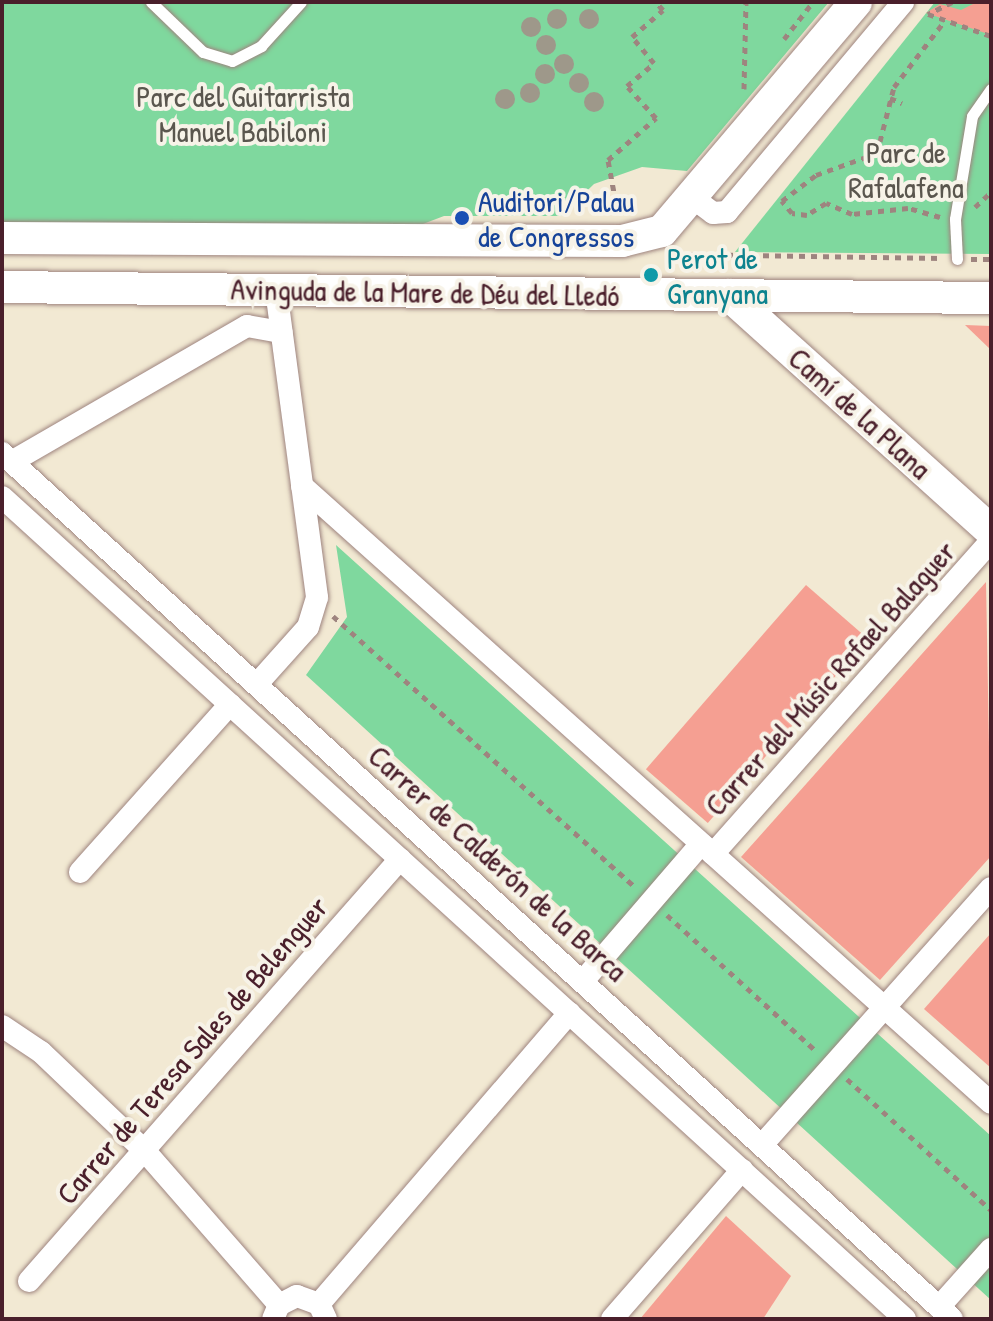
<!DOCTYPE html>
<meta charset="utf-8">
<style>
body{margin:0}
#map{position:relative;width:993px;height:1321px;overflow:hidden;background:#f2e9d3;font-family:"Patrick Hand",sans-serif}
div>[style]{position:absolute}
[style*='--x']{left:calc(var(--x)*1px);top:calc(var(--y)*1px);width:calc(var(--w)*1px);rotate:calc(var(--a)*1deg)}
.green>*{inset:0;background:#7fd89e}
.building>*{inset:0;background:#f59f92;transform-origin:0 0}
.path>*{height:5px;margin-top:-2.5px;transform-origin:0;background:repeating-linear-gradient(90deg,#9e847f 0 6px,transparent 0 12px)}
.roads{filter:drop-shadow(0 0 2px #9e847f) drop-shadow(0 0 2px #9e847f)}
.lane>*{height:11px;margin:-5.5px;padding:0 5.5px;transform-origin:5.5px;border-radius:5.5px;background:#fff}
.street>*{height:22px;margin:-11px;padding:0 11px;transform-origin:11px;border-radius:11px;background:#fff}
.secondary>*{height:32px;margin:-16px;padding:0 16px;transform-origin:16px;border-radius:16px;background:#fff}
.trees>*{width:20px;height:20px;margin:-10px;border-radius:50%;background:#9e988a}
.dots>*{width:22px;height:22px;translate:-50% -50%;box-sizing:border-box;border:4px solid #f7f3e8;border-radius:50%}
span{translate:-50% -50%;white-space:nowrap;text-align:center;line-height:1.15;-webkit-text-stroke:8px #f7f3e8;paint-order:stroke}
.park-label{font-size:30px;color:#5a564e}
.transit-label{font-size:30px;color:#164399}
.left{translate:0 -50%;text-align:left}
.culture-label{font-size:30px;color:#0d838f}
.street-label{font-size:30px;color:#4a1f2b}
.frame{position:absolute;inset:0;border:4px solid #4a1f2b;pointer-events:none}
</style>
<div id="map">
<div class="green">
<i style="clip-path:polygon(2px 2px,829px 2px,687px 171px,642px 167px,594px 184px,561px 216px,444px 216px,415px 227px,2px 224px)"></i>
<i style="clip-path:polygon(935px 2px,991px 2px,991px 254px,735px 252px)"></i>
<i style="clip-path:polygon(336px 545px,991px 1136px,991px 1300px,306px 675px,347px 617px)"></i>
</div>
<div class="building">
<i style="clip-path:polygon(977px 2px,991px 2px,991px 35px,926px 13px,940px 4px,961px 10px)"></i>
<i style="clip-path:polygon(965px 325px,991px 326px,991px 350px)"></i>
<i style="clip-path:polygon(986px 582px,991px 856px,880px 980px,741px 857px)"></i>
<i style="left:806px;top:585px;width:82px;height:244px;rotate:41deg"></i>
<i style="clip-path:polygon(991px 933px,991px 1068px,924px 1009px)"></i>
<i style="clip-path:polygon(726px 1216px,791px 1276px,763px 1319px,640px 1319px)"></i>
</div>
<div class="path">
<i style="--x:952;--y:2;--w:27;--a:153"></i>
<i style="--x:928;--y:14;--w:67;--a:19.2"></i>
<i style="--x:784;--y:39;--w:47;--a:-51.9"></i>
<i style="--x:744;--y:89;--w:87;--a:-88.7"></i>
<i style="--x:890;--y:98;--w:13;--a:23"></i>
<i style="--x:877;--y:153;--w:16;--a:-15"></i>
<i style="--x:975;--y:207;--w:22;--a:-43"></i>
<i style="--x:618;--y:214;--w:55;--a:-100.5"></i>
<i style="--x:608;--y:160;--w:64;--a:-41.2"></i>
<i style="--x:656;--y:118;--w:43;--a:-132.2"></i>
<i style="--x:627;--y:86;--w:35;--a:-40"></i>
<i style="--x:654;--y:63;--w:34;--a:-130"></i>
<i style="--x:632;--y:37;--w:41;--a:-41.1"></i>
<i style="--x:663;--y:10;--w:11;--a:-131"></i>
<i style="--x:940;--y:217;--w:33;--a:-164"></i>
<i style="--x:908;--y:208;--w:56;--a:173.9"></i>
<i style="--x:852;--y:214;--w:28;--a:-157"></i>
<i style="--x:826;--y:203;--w:22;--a:148"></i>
<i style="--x:807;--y:215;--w:15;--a:-172"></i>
<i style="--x:792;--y:213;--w:16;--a:-130"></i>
<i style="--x:782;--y:201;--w:43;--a:-37.4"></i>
<i style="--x:816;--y:175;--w:65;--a:-19.8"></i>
<i style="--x:877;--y:153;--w:68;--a:-75.6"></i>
<i style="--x:894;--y:87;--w:81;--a:-52.6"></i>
<i style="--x:679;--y:254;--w:262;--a:0.9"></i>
<i style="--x:971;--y:259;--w:20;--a:0"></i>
<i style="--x:333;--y:616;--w:406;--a:41.9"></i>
<i style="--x:667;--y:915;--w:202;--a:42.4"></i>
<i style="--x:847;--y:1079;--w:195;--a:42.3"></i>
</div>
<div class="roads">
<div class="lane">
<i style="--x:151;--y:2;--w:72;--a:43.9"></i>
<i style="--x:203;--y:52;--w:30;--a:17"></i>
<i style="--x:232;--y:61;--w:33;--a:-27"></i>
<i style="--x:261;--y:46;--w:59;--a:-47.7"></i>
<i style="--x:957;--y:259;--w:40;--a:-92.9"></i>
<i style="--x:955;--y:219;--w:104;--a:-80.6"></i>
<i style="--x:972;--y:116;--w:33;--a:-55"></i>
</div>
<div class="street">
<i style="--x:693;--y:198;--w:25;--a:37"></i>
<i style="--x:713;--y:213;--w:14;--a:-4"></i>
<i style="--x:727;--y:212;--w:274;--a:-50"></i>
<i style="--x:2;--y:453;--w:1285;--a:42.35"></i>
<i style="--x:13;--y:461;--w:270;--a:-30"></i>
<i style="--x:247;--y:326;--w:35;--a:10"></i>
<i style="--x:302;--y:486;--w:925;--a:41.84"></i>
<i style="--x:2;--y:497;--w:1221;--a:42.31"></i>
<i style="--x:257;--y:684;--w:76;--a:-48.2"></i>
<i style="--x:308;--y:627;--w:31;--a:-73"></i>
<i style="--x:317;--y:597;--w:310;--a:-97.6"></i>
<i style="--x:713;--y:854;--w:419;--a:-48.4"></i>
<i style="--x:80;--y:872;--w:225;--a:-48.2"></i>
<i style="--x:583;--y:981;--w:181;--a:-49.3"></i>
<i style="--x:2;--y:1026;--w:47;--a:33.7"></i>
<i style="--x:41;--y:1052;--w:142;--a:43.6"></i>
<i style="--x:144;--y:1150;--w:206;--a:48.9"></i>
<i style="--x:762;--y:1145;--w:344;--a:-48.3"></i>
<i style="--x:29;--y:1281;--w:562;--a:-48.68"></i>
<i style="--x:319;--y:1304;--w:384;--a:-49.3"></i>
<i style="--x:939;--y:1307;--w:78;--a:-48.1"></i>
<i style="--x:273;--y:1319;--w:15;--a:-67"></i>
<i style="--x:279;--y:1305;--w:20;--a:-27"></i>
<i style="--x:297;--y:1296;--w:23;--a:20"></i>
<i style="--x:319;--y:1304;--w:17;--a:65"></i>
<i style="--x:612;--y:1319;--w:198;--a:-48.9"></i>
</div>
<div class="secondary">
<i style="--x:2;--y:238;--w:620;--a:0.28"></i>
<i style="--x:622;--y:241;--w:41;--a:-14"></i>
<i style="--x:662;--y:231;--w:300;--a:-49.7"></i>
<i style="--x:2;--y:287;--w:989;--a:0.64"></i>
<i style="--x:729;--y:295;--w:353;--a:42"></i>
</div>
</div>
<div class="trees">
<i style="left:557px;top:19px"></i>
<i style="left:589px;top:19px"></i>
<i style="left:531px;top:27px"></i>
<i style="left:546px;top:45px"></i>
<i style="left:564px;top:64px"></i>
<i style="left:545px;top:74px"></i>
<i style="left:579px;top:83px"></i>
<i style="left:530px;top:93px"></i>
<i style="left:505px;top:99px"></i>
<i style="left:594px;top:102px"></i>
</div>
<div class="dots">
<i style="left:462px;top:218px;background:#1a4fb4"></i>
<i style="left:651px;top:275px;background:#0f9aa8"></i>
</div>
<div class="park-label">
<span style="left:243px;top:113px">Parc del Guitarrista<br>Manuel Babiloni</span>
<span style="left:906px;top:169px">Parc de<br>Rafalafena</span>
</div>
<div class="transit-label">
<span class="left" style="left:478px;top:218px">Auditori/Palau<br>de Congressos</span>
</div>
<div class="culture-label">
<span class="left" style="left:667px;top:275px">Perot de<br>Granyana</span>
</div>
<div class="street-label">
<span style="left:425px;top:292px;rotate:1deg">Avinguda de la Mare de Déu del Lledó</span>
<span style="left:860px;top:413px;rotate:42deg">Camí de la Plana</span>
<span style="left:830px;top:678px;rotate:-48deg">Carrer del Músic Rafael Balaguer</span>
<span style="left:498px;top:863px;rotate:42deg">Carrer de Calderón de la Barca</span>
<span style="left:192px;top:1050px;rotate:-49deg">Carrer de Teresa Sales de Belenguer</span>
</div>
<div class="frame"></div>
</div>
